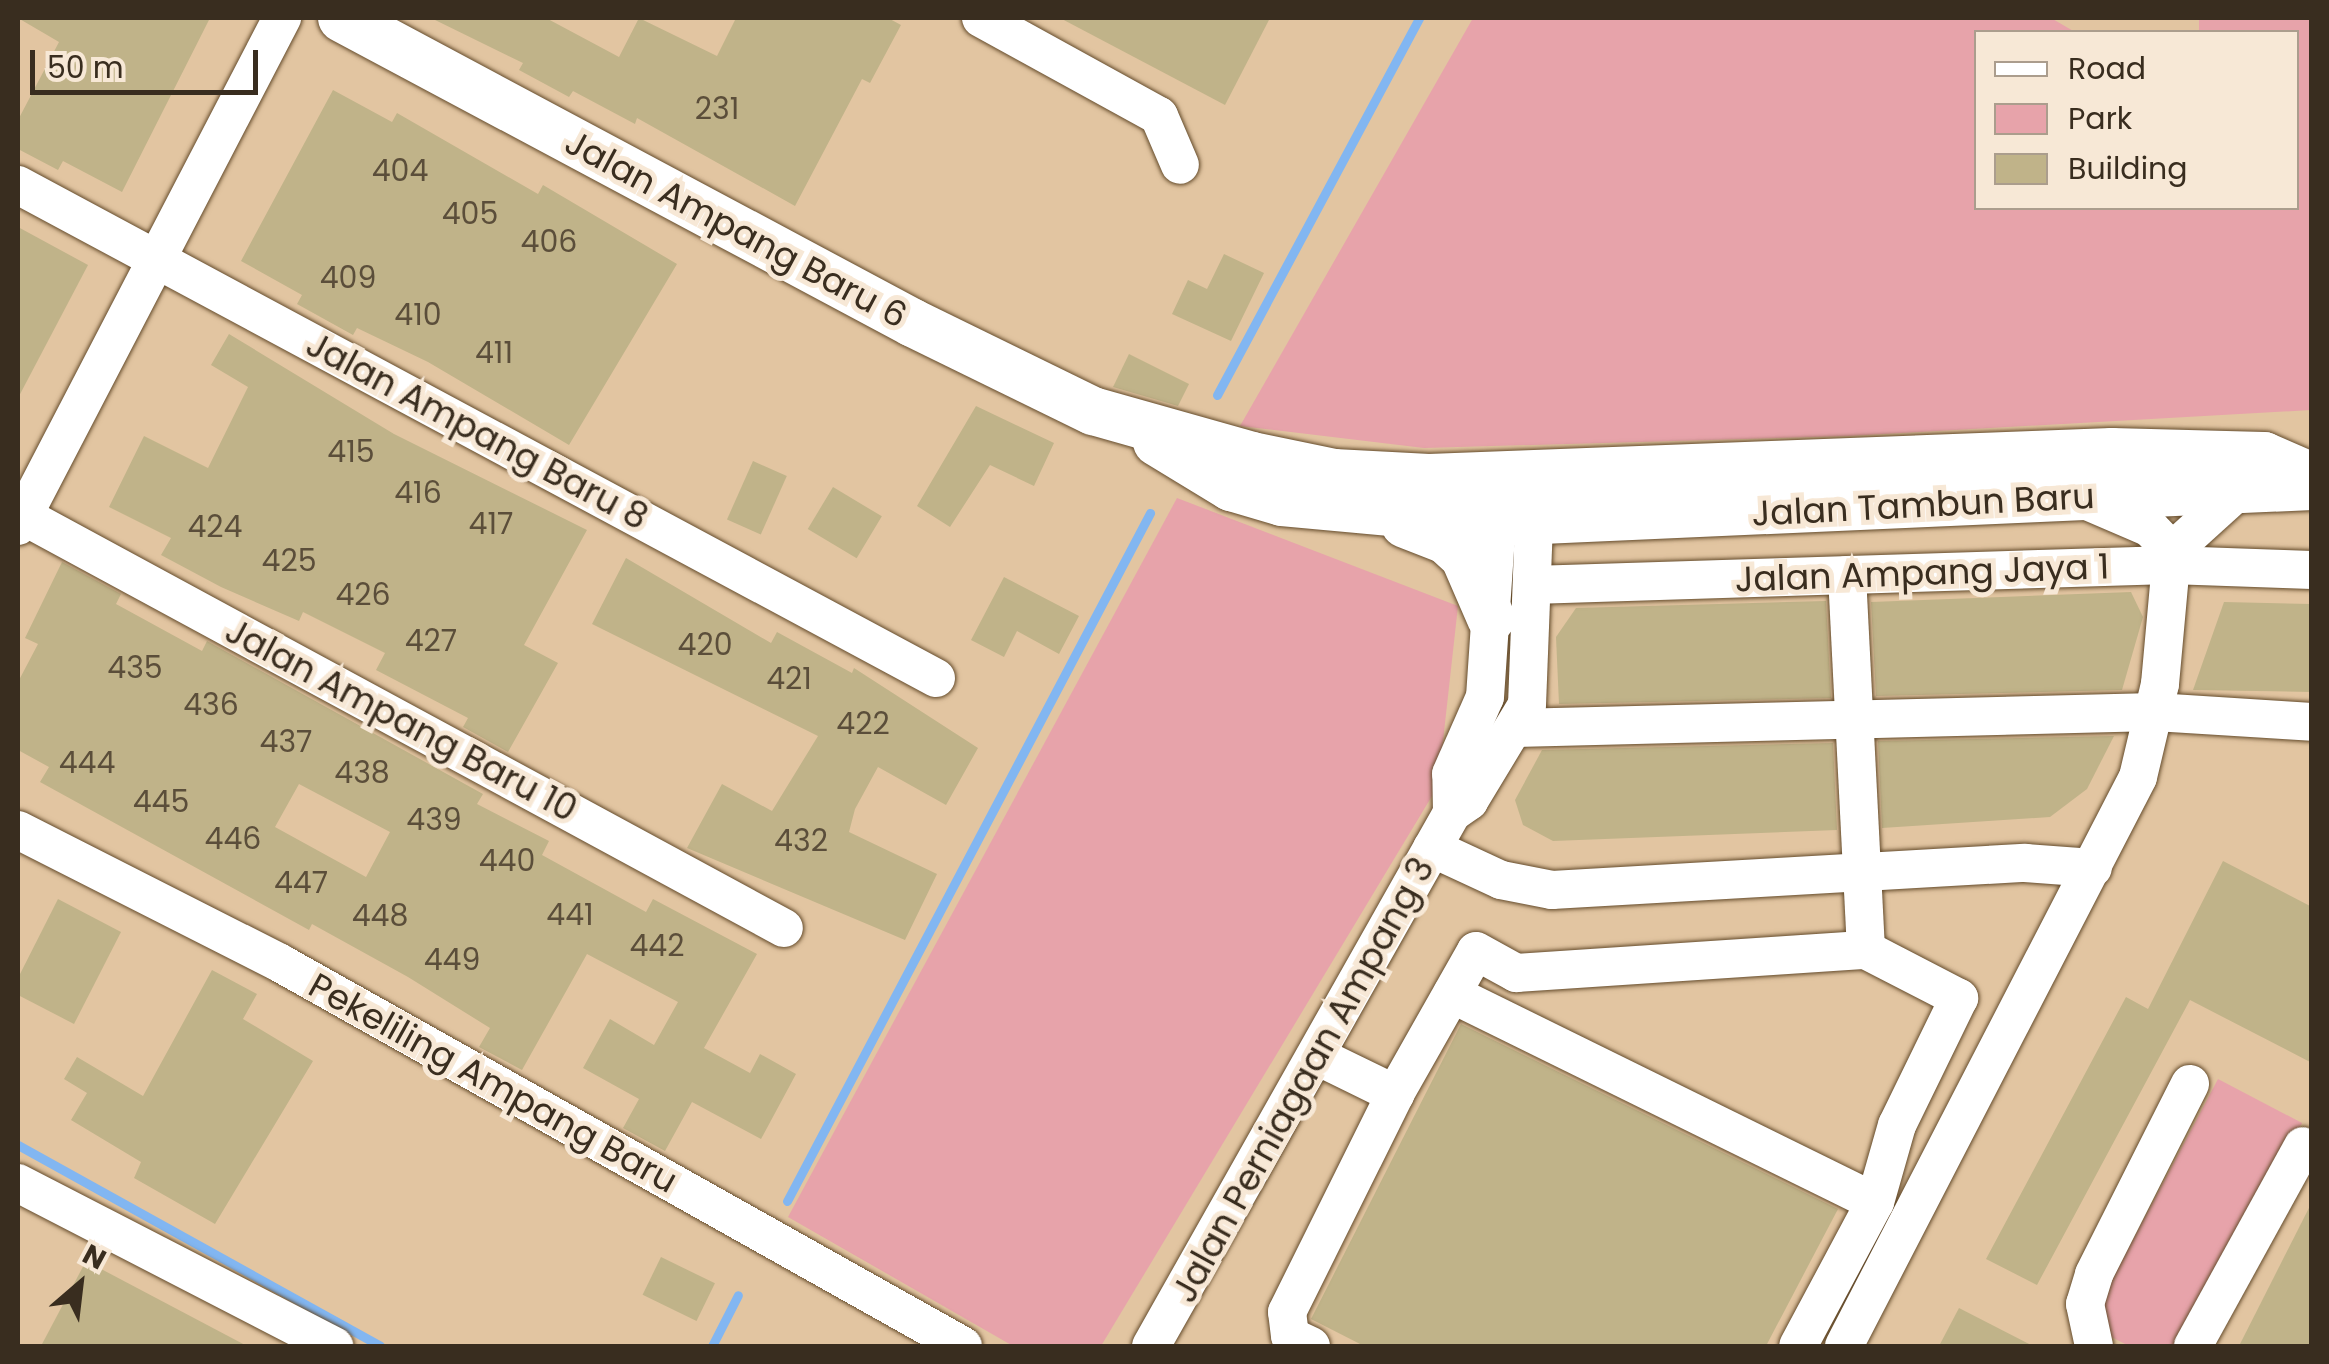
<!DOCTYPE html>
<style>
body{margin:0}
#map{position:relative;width:2329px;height:1364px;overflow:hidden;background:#e2c5a1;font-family:Poppins,sans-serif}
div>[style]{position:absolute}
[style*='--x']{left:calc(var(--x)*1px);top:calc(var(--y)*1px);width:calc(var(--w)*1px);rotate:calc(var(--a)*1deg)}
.green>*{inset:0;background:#e7a3aa}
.stream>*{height:9px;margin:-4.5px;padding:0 4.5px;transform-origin:4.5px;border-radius:4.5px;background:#82b6f1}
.building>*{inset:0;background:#c0b389;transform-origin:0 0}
.roads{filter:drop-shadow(0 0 2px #644b2b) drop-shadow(0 0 2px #644b2b)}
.minor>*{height:38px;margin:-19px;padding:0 19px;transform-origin:19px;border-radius:19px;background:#fff}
.major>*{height:48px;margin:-24px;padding:0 24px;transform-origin:24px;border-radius:24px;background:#fff}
span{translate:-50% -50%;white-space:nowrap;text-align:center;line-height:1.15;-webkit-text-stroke:10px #f7e8d6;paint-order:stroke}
.number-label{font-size:30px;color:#5b4e3a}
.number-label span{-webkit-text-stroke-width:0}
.street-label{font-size:35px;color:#392d1f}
.frame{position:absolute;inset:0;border:20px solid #392d1f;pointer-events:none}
.legend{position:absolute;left:1974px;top:30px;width:325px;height:180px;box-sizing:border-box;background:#f7e8d6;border:2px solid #ab9d8d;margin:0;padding:12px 18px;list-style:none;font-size:30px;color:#392d1f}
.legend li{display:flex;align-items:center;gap:20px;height:50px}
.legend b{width:50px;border:2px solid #ab9d8d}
.north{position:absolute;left:30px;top:1234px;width:100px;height:100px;-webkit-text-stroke:8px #f7e8d6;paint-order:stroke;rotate:28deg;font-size:28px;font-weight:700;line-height:40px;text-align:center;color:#392d1f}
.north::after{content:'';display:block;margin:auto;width:35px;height:45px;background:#392d1f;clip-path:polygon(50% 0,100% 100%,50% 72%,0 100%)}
.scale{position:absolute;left:30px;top:50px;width:228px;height:45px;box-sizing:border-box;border:5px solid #392d1f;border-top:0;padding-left:12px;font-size:30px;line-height:35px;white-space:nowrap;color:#392d1f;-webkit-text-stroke:8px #f7e8d6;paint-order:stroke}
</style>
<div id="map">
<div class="green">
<i style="clip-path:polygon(1473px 18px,2051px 18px,2075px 32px,1976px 32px,1976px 208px,2296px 208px,2296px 32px,2199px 32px,2199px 18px,2311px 18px,2311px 410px,1849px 436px,1424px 448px,1240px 426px)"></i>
<i style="clip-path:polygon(1177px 498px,1458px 606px,1438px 786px,1101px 1346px,1013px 1346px,788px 1217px)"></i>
<i style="clip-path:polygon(2218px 1079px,2302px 1123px,2184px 1346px,2129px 1346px,2088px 1325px)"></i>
</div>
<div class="stream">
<i style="--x:1217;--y:395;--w:428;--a:-61.8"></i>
<i style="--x:18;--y:1145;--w:414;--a:29"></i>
<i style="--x:787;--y:1201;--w:778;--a:-62.18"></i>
<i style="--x:712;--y:1346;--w:57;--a:-63"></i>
</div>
<div class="building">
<i style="clip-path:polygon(18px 18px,210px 18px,122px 192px,63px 161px,58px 170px,18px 149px,18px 120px,59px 42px)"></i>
<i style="clip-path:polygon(431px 18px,546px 18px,619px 57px,639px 18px,717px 56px,736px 18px,888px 18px,901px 25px,870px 83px,862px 79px,795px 206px,637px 118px,635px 124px,573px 91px,569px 97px,519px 70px,523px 63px)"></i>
<i style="clip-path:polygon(1060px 18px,1270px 18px,1225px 105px)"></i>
<i style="clip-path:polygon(333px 90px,392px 122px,397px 113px,538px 194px,543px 185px,677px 264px,569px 445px,428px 362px,357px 328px,353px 335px,297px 304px,302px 295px,241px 261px)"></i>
<i style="clip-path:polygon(18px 227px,88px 265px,18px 398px)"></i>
<i style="clip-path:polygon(1224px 254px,1264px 273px,1231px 341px,1172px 314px,1188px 280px,1207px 289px)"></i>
<i style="clip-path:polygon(229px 334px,394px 434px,587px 530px,524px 645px,558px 663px,508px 752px,463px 727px,468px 718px,376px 670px,385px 653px,303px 612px,299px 621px,221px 587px,161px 555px,171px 538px,109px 507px,144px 436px,208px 468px,248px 387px,211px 365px)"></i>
<i style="clip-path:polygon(1129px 354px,1189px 384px,1178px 406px,1113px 387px)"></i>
<i style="clip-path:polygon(976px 406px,1054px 443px,1034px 486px,990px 465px,950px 527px,917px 506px)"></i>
<i style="left:753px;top:461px;width:37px;height:64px;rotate:24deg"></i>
<i style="left:833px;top:487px;width:57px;height:49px;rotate:31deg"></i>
<i style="clip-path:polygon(626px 558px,771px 643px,777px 632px,852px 673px,854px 668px,978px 748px,946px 805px,878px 767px,855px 809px,849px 832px,937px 874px,905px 940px,687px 848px,722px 784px,772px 811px,818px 736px,592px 624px)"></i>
<i style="clip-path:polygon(evenodd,62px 562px,121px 594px,116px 604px,202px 651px,207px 641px,483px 794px,477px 804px,549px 841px,542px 855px,646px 912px,653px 899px,757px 954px,704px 1048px,750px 1073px,760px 1054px,796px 1074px,761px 1139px,692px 1102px,665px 1151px,623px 1128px,639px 1099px,583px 1068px,610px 1019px,654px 1045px,678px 1002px,587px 954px,522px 1070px,479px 1047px,490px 1028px,408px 977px,312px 924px,309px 930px,40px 782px,49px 767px,18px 750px,18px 682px,38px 644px,25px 638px,62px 562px,299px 784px,390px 832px,366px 877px,275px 827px,299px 784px)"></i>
<i style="clip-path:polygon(1004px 577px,1079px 616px,1059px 654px,1017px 631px,1004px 657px,971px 640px)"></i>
<i style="clip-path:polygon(2131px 592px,2143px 617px,2122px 690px,1876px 696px,1871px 602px)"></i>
<i style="clip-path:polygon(1826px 601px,1831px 698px,1559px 704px,1556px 637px,1576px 608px)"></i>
<i style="clip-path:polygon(2224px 602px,2312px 604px,2312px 692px,2193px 690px)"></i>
<i style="clip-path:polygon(2114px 736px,2087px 789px,2050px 817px,1882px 828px,1878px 741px)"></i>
<i style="clip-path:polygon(1833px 743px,1837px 830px,1553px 841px,1523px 825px,1515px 800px,1542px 750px)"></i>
<i style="clip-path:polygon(2223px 861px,2312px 907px,2312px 1063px,2190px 1000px,2037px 1285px,1986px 1259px,2126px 997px,2148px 1009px)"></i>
<i style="clip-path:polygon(58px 899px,121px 932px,74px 1024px,18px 995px,18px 978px)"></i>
<i style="clip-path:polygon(212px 970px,257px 994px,243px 1019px,313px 1061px,215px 1224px,134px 1178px,141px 1162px,71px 1120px,87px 1093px,64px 1079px,77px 1057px,143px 1096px)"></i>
<i style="clip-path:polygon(1461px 1024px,1838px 1209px,1766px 1346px,1364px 1346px,1311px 1319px)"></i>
<i style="clip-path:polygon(2312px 1202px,2312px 1346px,2239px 1346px)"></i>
<i style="left:661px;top:1257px;width:60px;height:42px;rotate:26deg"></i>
<i style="clip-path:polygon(86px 1261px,247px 1346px,41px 1346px)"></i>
<i style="clip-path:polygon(1959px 1308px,2033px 1346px,1939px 1346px)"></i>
</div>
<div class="roads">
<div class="minor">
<i style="--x:981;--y:18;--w:203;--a:28.8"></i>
<i style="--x:1159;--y:116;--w:53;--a:66.8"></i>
<i style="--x:18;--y:185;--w:1042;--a:28.24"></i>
<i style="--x:2085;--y:500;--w:71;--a:23.3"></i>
<i style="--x:2150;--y:528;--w:32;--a:46"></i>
<i style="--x:18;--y:513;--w:871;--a:28.45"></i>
<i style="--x:18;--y:526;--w:573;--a:-62.54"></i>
<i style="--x:1847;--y:575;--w:375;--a:87.1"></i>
<i style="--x:1532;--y:585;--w:638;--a:-1.8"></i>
<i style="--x:2170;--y:565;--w:142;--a:2"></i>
<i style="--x:1515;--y:728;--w:640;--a:-1.43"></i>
<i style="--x:2155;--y:712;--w:157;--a:3.6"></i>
<i style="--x:1452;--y:813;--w:39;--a:-91"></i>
<i style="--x:1451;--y:774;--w:84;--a:-66.2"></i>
<i style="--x:1485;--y:697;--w:175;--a:-86.1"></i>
<i style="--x:18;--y:830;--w:294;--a:26.9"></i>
<i style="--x:280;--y:963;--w:783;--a:29.28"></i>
<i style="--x:1432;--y:848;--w:76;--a:24.9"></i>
<i style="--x:1501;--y:880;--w:52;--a:11.1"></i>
<i style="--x:1552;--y:890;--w:474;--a:-3.3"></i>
<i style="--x:2025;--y:863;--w:68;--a:4.2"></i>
<i style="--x:1452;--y:994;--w:471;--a:26.2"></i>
<i style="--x:1319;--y:1057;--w:85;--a:26"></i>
<i style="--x:18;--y:1183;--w:356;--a:27.3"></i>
<i style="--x:1151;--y:1346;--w:612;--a:-60.55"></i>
<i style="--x:1452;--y:813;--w:21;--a:-35"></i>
<i style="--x:1469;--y:801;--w:112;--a:-58.9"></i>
<i style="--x:1527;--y:705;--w:182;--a:-87.8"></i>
<i style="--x:1311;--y:1346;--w:23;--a:-155"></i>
<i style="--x:1290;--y:1336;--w:24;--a:-97"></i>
<i style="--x:1287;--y:1312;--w:243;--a:-63.6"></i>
<i style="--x:1395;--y:1094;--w:164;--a:-60.5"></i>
<i style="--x:1476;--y:951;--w:46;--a:28.8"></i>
<i style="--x:1516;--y:973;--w:351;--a:-3.8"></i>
<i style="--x:1866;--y:950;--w:105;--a:27.3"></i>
<i style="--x:1959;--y:998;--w:141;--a:116"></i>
<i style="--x:1897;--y:1125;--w:80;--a:105.9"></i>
<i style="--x:1875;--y:1202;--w:163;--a:118.1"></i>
<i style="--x:1844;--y:1346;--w:640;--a:-62.67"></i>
<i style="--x:2138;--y:777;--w:96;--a:-76.7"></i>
<i style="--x:2160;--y:684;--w:134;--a:-84.8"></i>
<i style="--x:2172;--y:551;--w:86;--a:-42.2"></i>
<i style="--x:2094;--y:1346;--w:43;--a:-102.1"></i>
<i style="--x:2085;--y:1304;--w:31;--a:-73"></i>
<i style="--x:2094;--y:1274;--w:213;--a:-63.2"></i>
<i style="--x:2193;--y:1346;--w:228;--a:-61.2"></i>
</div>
<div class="major">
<i style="--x:342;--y:18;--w:647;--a:28.11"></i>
<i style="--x:913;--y:323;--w:200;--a:26.1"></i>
<i style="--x:1093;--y:411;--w:165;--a:15.8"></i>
<i style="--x:1252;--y:456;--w:84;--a:11.7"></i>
<i style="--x:1334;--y:473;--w:95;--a:3"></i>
<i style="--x:1429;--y:478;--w:683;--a:-2.18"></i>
<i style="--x:2112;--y:452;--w:152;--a:1.5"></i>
<i style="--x:2264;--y:456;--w:52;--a:23.6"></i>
<i style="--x:1157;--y:442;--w:87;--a:31.3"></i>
<i style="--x:1231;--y:487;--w:53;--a:16.4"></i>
<i style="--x:1282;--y:502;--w:216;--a:5.3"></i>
<i style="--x:1497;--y:522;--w:816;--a:-2.53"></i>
<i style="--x:1405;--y:524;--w:44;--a:21.3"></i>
<i style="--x:1446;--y:540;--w:24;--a:42"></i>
<i style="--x:1464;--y:556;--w:68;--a:66.5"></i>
</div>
</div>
<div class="number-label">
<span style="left:717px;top:109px">231</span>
<span style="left:400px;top:171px">404</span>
<span style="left:470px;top:214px">405</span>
<span style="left:549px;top:242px">406</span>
<span style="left:348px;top:278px">409</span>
<span style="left:418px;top:315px">410</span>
<span style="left:494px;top:353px">411</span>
<span style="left:351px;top:452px">415</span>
<span style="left:418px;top:493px">416</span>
<span style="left:491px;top:524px">417</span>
<span style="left:215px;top:527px">424</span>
<span style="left:289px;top:561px">425</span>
<span style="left:363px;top:595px">426</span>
<span style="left:431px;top:641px">427</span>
<span style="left:705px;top:645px">420</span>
<span style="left:135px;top:668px">435</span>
<span style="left:789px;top:679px">421</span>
<span style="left:211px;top:705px">436</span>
<span style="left:863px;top:724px">422</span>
<span style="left:286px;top:742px">437</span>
<span style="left:87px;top:763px">444</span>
<span style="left:362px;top:773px">438</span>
<span style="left:161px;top:802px">445</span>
<span style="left:434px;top:820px">439</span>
<span style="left:233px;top:839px">446</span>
<span style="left:801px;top:841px">432</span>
<span style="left:507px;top:861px">440</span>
<span style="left:301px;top:883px">447</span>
<span style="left:570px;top:915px">441</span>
<span style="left:380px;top:916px">448</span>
<span style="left:657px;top:946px">442</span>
<span style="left:452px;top:960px">449</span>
</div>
<div class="street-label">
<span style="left:736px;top:229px;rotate:28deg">Jalan Ampang Baru 6</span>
<span style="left:477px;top:431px;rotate:28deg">Jalan Ampang Baru 8</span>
<span style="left:1923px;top:505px;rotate:-3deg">Jalan Tambun Baru</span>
<span style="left:1922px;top:573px;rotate:-2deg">Jalan Ampang Jaya 1</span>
<span style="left:401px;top:720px;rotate:28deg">Jalan Ampang Baru 10</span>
<span style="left:1303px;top:1080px;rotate:-61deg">Jalan Perniagaan Ampang 3</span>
<span style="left:493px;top:1083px;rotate:29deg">Pekeliling Ampang Baru</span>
</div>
<div class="frame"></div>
<ul class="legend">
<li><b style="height:12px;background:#fff"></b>Road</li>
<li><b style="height:28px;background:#e7a3aa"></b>Park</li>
<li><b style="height:28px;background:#c0b389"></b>Building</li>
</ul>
<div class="north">N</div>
<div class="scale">50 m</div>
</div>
